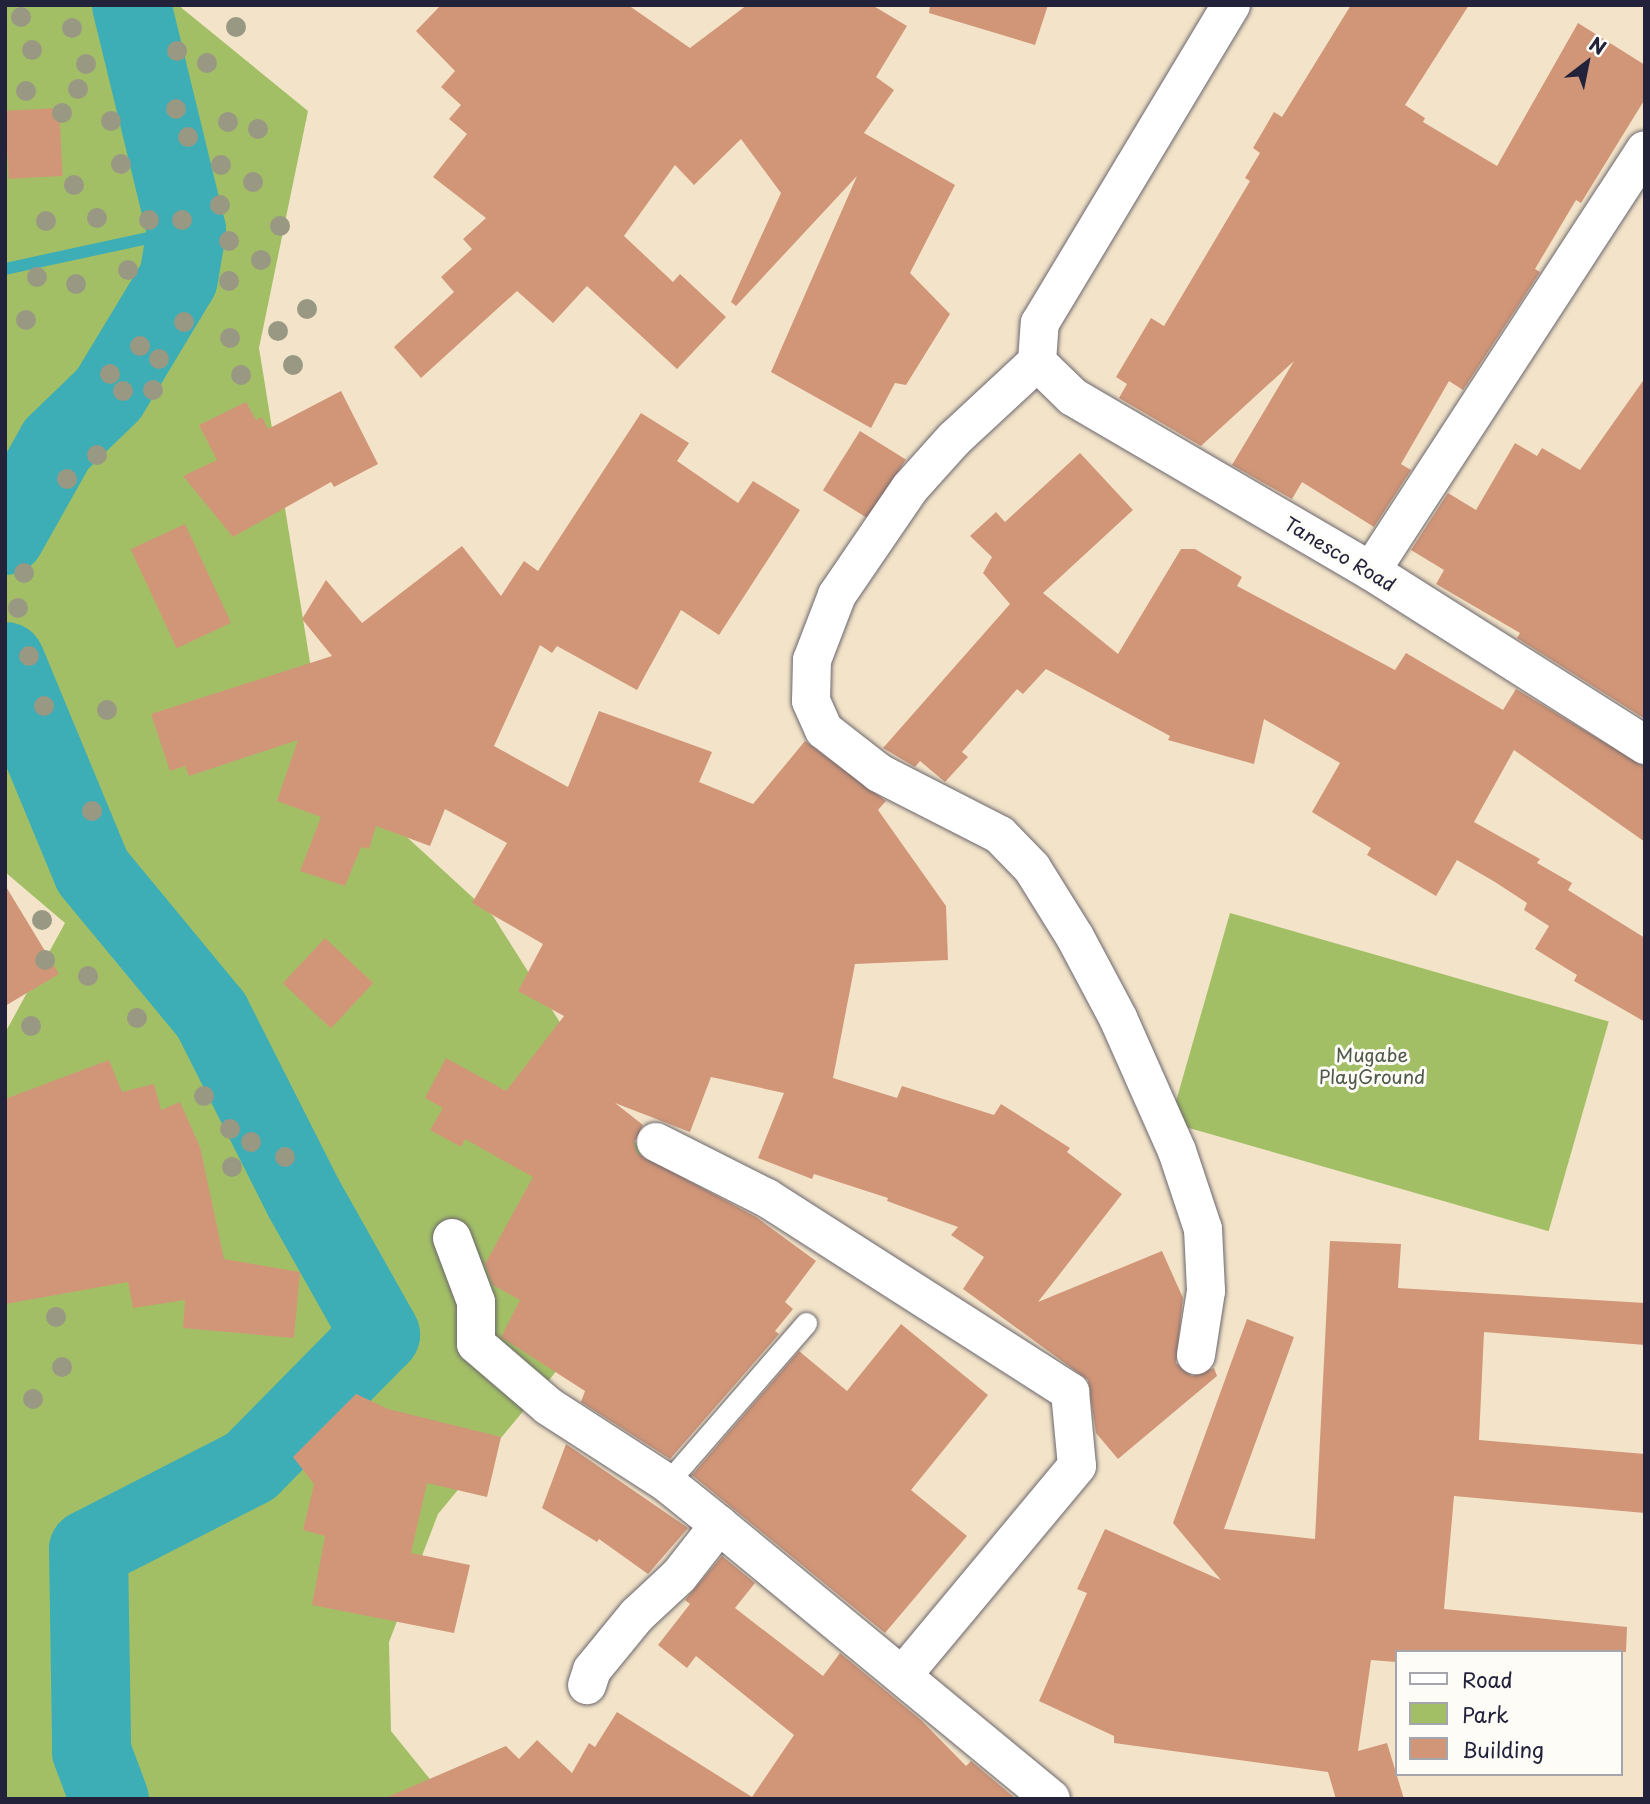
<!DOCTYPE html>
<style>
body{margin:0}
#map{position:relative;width:1650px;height:1804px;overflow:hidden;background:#f3e4c9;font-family:"Playpen Sans",sans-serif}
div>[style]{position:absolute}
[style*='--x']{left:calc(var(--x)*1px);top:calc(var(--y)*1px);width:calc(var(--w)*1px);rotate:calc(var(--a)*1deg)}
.green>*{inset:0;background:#a3bf66;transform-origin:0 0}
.stream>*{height:12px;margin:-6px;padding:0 6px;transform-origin:6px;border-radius:6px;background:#3daeb5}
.river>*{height:79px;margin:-39.5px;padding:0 39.5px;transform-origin:39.5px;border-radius:39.5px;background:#3daeb5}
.building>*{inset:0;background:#d19678;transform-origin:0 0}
.roads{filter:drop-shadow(0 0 2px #6b666d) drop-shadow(0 0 2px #6b666d)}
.service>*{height:21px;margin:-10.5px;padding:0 10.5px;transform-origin:10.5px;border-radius:10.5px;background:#fff}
.minor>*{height:38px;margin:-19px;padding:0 19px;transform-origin:19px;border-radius:19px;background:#fff}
.trees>*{width:20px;height:20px;margin:-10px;border-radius:50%;background:#999883}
span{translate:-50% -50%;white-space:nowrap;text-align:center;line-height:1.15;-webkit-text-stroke:6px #fdfcf7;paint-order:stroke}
.street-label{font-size:19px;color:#22223b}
.park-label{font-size:19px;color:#4f594a}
.frame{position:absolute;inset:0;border:7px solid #22223b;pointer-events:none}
.legend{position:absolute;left:1395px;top:1650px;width:228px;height:126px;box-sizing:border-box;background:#fdfcf7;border:2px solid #a5a5ac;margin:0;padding:9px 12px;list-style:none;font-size:21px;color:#22223b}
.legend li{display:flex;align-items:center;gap:14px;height:35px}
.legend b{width:35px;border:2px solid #a5a5ac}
.north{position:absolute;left:1552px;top:28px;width:70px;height:70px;-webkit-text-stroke:5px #fdfcf7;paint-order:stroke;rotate:32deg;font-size:19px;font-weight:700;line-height:28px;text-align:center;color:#22223b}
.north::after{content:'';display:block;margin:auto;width:24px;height:32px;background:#22223b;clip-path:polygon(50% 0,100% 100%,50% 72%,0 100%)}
</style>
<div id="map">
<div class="green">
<i style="clip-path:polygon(5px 5px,178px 5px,308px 111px,259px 348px,315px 693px,350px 785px,493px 916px,683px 1218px,438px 1514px,389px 1642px,391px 1731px,446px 1799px,5px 1799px,5px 1033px,65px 923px,5px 872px)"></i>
<i style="left:1230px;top:913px;width:394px;height:218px;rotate:16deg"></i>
</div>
<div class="stream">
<i style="--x:5;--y:269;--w:185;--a:-12.2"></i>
</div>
<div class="river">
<i style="--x:5;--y:535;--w:104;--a:-60.7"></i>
<i style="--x:56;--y:444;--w:72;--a:-43.9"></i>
<i style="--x:108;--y:394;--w:135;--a:-58.9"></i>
<i style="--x:178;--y:278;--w:49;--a:-80.5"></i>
<i style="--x:186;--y:230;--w:232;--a:-103.7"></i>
<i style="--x:5;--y:661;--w:227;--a:67.5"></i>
<i style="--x:92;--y:871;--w:187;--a:50.4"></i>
<i style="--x:211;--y:1015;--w:206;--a:63.2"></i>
<i style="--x:304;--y:1199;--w:155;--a:60.6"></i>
<i style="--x:380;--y:1334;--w:185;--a:134.6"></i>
<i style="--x:250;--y:1466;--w:182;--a:152.9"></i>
<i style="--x:88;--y:1549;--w:202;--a:89.1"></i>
<i style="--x:91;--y:1751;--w:51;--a:69.4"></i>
</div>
<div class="building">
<i style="clip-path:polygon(441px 5px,628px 5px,690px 48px,747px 5px,872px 5px,907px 26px,876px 77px,894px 90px,864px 133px,955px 185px,910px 273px,950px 314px,906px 385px,895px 383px,871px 428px,771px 372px,857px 176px,736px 306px,731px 302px,781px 193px,741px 139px,694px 185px,675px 165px,624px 236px,673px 282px,680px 274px,726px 317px,677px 369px,587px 286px,553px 323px,517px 291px,421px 378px,394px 347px,454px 292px,441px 277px,472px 249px,463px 239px,486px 218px,433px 177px,467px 134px,449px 119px,461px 105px,441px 87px,455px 71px,416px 31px)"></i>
<i style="clip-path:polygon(930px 5px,1048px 5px,1035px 45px,929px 13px)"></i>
<i style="clip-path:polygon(1351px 5px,1469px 5px,1405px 105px,1425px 118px,1423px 122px,1497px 166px,1578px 23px,1645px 65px,1645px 99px,1581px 203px,1576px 200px,1535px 269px,1540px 272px,1463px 390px,1449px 381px,1401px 464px,1411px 470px,1374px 527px,1302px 482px,1292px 499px,1232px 465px,1294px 361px,1201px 446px,1119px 398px,1127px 384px,1116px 377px,1151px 318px,1164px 326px,1250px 181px,1245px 178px,1260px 153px,1253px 148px,1274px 112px,1282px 117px)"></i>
<i style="left:59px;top:108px;width:68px;height:54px;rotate:87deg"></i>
<i style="clip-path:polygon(1645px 378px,1645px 719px,1517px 638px,1520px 633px,1436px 584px,1444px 570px,1411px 550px,1448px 493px,1476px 510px,1515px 443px,1537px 456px,1542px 448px,1580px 470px)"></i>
<i style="clip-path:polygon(341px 391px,378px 464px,334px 487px,331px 482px,233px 537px,183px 476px,217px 460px,199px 425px,246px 402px,256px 420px,262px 417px,268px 429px)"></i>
<i style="clip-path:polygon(641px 413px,689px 443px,677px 461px,738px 503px,753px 481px,800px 510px,719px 635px,681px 610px,637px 690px,557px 646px,552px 653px,540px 645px,494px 746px,568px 787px,599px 711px,712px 752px,699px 782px,753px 804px,805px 741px,886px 801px,878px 810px,946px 906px,948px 960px,855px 964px,833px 1078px,897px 1098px,902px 1086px,994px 1115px,1001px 1104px,1070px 1148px,1067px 1152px,1122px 1194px,1038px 1302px,1162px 1251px,1183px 1298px,1176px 1363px,1192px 1376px,1214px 1368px,1217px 1376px,1118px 1459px,1096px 1433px,1088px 1380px,963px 1289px,984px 1257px,951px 1235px,958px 1227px,887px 1201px,888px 1198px,814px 1174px,812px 1179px,758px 1158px,784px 1093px,711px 1077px,690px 1132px,615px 1103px,643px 1125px,634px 1143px,637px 1153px,756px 1217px,816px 1261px,785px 1302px,793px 1309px,775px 1331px,779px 1334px,670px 1459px,581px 1402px,585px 1391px,501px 1337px,520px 1300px,493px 1285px,485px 1264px,533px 1177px,465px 1139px,461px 1147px,430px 1130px,443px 1108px,425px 1098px,446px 1058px,506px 1091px,564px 1016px,518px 991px,543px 944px,472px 903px,507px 843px,445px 809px,430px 846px,376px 826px,369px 849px,361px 847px,345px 886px,300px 871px,321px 817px,277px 801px,298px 740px,189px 776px,185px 766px,170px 771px,151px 714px,332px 656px,302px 619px,326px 580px,362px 623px,462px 546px,501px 596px,524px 561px,538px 571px)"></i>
<i style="left:860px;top:431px;width:54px;height:70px;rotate:32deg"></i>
<i style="clip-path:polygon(1080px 453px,1133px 510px,1043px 593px,1118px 654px,1181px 549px,1195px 549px,1242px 577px,1237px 586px,1395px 670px,1406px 653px,1503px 710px,1516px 689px,1645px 767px,1645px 842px,1514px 750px,1474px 822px,1540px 859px,1537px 863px,1572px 883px,1568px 890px,1645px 938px,1645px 1022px,1574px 981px,1577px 975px,1535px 949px,1549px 926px,1524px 910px,1527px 903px,1495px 882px,1457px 860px,1436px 896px,1367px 855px,1371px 848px,1312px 812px,1340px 763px,1264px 719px,1254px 764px,1168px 740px,1170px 736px,1046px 669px,1023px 694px,1017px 689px,962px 752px,968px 757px,945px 782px,920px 761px,915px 767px,883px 748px,1010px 604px,983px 573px,992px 557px,970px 536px,996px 512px,1005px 522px)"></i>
<i style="left:185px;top:524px;width:109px;height:60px;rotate:65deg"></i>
<i style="clip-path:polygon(5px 885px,59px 974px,5px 1006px)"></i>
<i style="left:325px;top:938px;width:66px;height:62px;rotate:43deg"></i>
<i style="clip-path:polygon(109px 1060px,122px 1092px,154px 1084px,161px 1110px,180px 1102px,200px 1147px,224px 1259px,300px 1272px,294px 1338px,183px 1328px,185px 1300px,133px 1308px,128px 1282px,5px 1304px,5px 1099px)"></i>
<i style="clip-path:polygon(1330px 1241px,1401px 1244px,1398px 1288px,1645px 1303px,1645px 1345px,1484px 1332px,1479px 1440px,1645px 1454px,1645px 1513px,1454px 1496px,1444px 1609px,1627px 1627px,1626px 1652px,1396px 1652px,1396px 1662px,1371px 1660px,1358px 1751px,1387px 1743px,1404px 1799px,1336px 1799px,1328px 1772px,1114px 1743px,1114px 1736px,1039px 1701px,1087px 1593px,1077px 1589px,1105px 1529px,1221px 1580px,1173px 1523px,1247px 1319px,1294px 1337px,1224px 1529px,1315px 1539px)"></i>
<i style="clip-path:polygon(901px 1324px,988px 1395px,911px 1490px,967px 1536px,885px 1633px,692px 1475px,799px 1351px,847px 1391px)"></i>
<i style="clip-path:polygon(356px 1394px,388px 1409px,501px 1437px,487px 1497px,427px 1483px,411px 1553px,470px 1565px,454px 1633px,312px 1605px,325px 1536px,303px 1530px,314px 1484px,293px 1457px)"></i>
<i style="clip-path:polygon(566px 1444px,688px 1528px,648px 1574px,599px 1539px,597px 1542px,542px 1508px)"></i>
<i style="clip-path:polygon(722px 1556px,755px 1583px,735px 1608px,823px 1676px,840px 1653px,921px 1720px,966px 1766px,971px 1761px,1016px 1799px,383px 1799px,506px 1746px,519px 1759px,537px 1740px,572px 1773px,589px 1743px,595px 1747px,617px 1712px,752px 1797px,794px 1735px,696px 1656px,687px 1668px,658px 1645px,690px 1604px,685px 1600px)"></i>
</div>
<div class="roads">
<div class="service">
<i style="--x:667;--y:1483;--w:212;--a:-49"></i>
</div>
<div class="minor">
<i style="--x:1037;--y:362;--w:113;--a:137.1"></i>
<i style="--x:954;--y:439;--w:66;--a:131.9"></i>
<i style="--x:910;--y:488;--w:130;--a:124.3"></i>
<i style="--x:837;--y:595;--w:70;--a:111"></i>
<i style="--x:812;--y:660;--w:41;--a:91.4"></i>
<i style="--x:811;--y:701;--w:32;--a:66"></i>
<i style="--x:824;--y:730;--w:70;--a:38"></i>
<i style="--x:879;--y:773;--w:136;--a:27.1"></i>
<i style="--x:1000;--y:835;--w:46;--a:45.9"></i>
<i style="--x:1032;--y:868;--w:81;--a:58.1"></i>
<i style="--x:1075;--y:937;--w:92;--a:62"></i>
<i style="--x:1118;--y:1018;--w:145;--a:66.1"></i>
<i style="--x:1177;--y:1151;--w:82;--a:71.6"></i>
<i style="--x:1203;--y:1229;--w:62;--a:87.2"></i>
<i style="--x:1206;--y:1291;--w:65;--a:98.9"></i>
<i style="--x:1037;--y:362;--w:50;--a:44.2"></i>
<i style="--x:1073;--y:397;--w:345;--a:30.3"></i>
<i style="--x:1371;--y:571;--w:325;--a:32.4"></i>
<i style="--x:1037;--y:362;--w:39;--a:-86"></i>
<i style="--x:1040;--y:323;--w:371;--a:-59"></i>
<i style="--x:1371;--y:571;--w:502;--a:-56.94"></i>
<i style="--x:656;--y:1142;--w:124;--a:26.8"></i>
<i style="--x:767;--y:1198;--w:360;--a:32.6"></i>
<i style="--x:1070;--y:1392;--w:74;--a:84.6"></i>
<i style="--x:1077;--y:1466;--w:271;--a:129.8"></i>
<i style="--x:452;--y:1238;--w:68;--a:69.4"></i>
<i style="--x:476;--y:1302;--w:42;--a:90"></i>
<i style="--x:476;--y:1344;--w:95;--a:40.7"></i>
<i style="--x:548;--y:1406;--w:142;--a:32.9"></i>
<i style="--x:667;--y:1483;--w:67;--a:38.9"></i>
<i style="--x:719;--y:1525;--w:65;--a:128.1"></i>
<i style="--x:679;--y:1576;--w:57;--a:137.1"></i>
<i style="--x:637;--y:1615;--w:71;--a:129.3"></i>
<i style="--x:592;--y:1670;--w:16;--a:108"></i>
<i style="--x:719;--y:1525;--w:430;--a:39.5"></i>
</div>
</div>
<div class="trees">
<i style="left:21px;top:17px"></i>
<i style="left:236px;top:27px"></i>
<i style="left:72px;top:28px"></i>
<i style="left:32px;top:50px"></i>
<i style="left:177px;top:51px"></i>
<i style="left:207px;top:63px"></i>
<i style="left:86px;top:64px"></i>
<i style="left:78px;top:89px"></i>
<i style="left:26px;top:91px"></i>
<i style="left:176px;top:109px"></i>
<i style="left:62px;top:113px"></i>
<i style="left:111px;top:121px"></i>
<i style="left:228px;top:122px"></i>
<i style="left:258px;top:129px"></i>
<i style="left:188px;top:137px"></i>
<i style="left:121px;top:164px"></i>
<i style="left:221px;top:165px"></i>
<i style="left:253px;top:182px"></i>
<i style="left:74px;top:185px"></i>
<i style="left:220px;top:205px"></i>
<i style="left:97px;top:218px"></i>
<i style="left:149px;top:220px"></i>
<i style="left:182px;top:220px"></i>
<i style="left:46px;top:221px"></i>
<i style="left:280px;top:226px"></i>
<i style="left:229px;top:241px"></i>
<i style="left:261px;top:260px"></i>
<i style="left:128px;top:270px"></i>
<i style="left:37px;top:277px"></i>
<i style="left:229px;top:281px"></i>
<i style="left:76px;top:284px"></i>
<i style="left:307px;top:309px"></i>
<i style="left:26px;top:320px"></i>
<i style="left:184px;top:322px"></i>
<i style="left:278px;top:331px"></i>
<i style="left:230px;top:338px"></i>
<i style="left:140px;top:346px"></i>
<i style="left:159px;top:359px"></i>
<i style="left:293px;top:365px"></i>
<i style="left:110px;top:374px"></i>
<i style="left:241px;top:375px"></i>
<i style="left:153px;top:390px"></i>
<i style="left:123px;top:391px"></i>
<i style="left:97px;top:455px"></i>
<i style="left:67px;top:479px"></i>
<i style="left:24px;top:573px"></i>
<i style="left:18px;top:608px"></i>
<i style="left:29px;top:656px"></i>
<i style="left:44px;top:706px"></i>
<i style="left:107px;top:710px"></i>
<i style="left:92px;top:811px"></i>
<i style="left:42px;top:920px"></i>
<i style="left:45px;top:960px"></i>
<i style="left:88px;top:976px"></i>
<i style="left:137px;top:1018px"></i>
<i style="left:31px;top:1026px"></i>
<i style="left:204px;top:1096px"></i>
<i style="left:230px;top:1129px"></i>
<i style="left:251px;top:1142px"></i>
<i style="left:285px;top:1157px"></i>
<i style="left:232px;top:1167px"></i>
<i style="left:56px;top:1317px"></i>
<i style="left:62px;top:1367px"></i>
<i style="left:33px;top:1399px"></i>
</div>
<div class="street-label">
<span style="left:1340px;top:554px;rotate:31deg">Tanesco Road</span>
</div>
<div class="park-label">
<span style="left:1372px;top:1066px">Mugabe<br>PlayGround</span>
</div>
<div class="frame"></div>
<ul class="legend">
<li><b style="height:9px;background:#fff"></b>Road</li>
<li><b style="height:19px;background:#a3bf66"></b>Park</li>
<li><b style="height:19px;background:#d19678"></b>Building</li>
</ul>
<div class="north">N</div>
</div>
